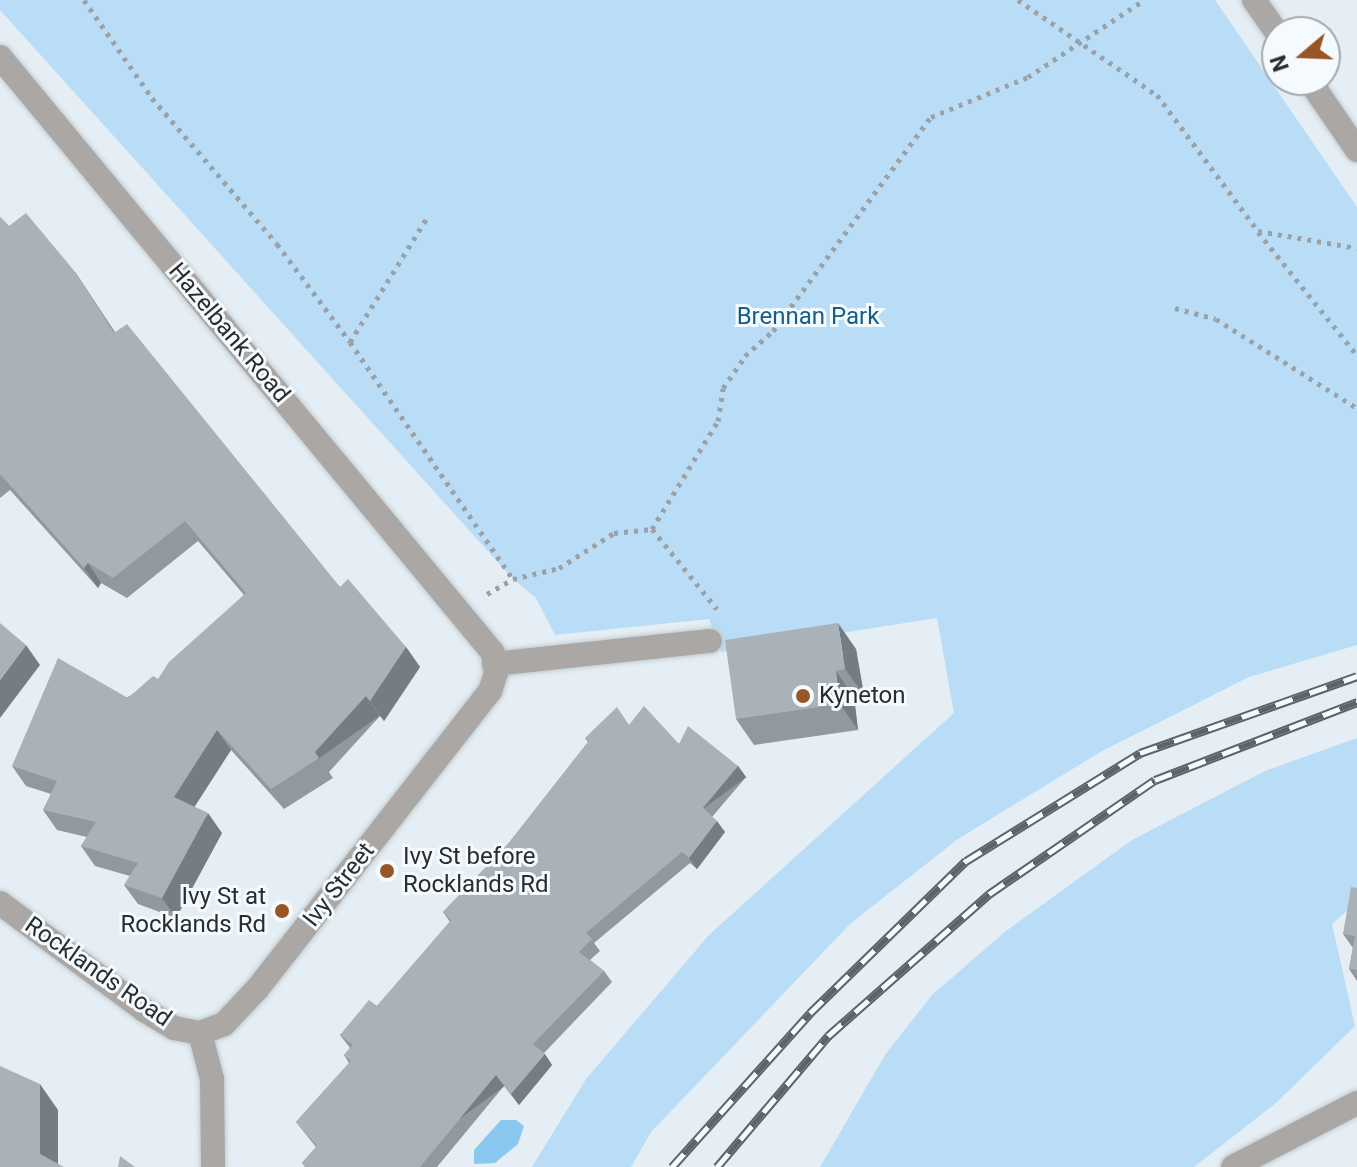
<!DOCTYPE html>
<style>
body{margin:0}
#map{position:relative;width:1357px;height:1167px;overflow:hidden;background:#e4eef4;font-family:Roboto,sans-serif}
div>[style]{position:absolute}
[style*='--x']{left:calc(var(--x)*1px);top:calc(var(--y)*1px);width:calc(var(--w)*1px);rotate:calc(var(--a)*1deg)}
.green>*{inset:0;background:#b9ddf6}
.water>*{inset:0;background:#8bc8f0}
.path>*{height:5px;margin-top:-2.5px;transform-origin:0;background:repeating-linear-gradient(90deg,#9aa2a7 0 4px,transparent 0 10px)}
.roads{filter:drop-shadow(0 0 2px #c2cbd1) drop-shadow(0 0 2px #c2cbd1)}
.minor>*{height:24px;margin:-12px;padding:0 12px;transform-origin:12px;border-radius:12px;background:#aba7a4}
.rail>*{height:9px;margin-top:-4.5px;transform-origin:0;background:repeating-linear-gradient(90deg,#f4fafe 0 18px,#5d6367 0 36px);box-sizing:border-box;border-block:2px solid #5d6367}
.wall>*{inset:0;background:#91999f}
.shaded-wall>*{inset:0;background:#767d82;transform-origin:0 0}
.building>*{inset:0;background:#a9b2b9}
.dots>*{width:22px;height:22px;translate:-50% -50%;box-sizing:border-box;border:4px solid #f4fafe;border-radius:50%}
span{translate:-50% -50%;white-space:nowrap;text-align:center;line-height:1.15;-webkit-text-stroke:6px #f4fafe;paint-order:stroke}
.park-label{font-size:24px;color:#165e84}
.street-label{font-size:24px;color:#292d30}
.poi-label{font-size:24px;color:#292d30}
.left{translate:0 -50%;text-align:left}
.right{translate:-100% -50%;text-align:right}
.north{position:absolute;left:1261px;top:16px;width:80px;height:80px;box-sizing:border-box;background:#f4fafe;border:2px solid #a3a8ac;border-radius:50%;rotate:251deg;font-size:22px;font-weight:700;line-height:32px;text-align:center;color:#292d30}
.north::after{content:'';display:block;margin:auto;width:28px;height:36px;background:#985525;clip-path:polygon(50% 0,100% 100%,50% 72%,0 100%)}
</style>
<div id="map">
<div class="green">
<i style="clip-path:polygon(0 0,1215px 0,1357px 207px,1357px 645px,1249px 677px,1102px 751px,958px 839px,851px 923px,651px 1132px,631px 1167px,532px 1167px,586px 1079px,709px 935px,954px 713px,937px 618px,721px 652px,709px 619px,555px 635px,536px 598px,513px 579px,0 10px)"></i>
<i style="clip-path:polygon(1357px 738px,1357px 902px,1332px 924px,1355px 1026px,1276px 1103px,1194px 1167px,820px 1167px,885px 1055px,932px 995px,1006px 931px,1132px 840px,1265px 771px)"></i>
</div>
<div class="water">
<i style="clip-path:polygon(501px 1120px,516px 1120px,524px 1126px,518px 1144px,495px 1163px,474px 1164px,474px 1150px)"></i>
</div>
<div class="path">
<i style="--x:84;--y:0;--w:119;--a:55.2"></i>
<i style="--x:152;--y:98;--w:192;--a:49.4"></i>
<i style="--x:277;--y:244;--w:122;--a:53.3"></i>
<i style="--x:350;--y:342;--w:288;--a:55.5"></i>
<i style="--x:1018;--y:0;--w:168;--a:34.4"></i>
<i style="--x:1157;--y:95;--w:169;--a:53.4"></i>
<i style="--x:1258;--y:231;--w:100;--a:9.7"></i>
<i style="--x:1258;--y:232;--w:158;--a:51.2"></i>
<i style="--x:1175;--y:308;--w:42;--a:15"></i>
<i style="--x:1216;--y:319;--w:167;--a:32.3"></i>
<i style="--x:350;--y:342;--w:146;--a:-58.2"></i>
<i style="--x:652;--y:529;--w:103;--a:50.9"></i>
<i style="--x:487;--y:594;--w:30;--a:-30"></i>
<i style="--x:513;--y:579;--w:47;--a:-13.4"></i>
<i style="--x:559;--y:568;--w:65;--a:-32.5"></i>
<i style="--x:614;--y:533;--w:38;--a:-6"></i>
<i style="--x:652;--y:529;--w:127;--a:-58.6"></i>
<i style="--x:718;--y:421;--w:33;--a:-81"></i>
<i style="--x:723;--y:388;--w:39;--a:-55"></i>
<i style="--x:745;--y:356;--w:38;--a:-42"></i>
<i style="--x:773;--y:331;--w:266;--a:-53.6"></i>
<i style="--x:931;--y:117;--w:105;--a:-22.4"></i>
<i style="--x:1028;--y:77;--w:139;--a:-33.6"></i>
</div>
<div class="roads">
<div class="minor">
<i style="--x:1254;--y:0;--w:40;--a:55.1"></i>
<i style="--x:0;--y:57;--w:773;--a:50.4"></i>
<i style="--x:493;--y:653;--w:20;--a:81"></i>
<i style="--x:496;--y:673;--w:19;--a:108"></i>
<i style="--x:490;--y:691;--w:378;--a:128"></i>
<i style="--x:257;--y:989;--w:48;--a:133.3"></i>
<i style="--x:224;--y:1024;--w:26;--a:159"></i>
<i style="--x:1309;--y:80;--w:85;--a:55.6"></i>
<i style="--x:494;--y:664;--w:217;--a:-6.1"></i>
<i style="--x:0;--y:903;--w:179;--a:36.6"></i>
<i style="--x:144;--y:1010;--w:35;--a:31"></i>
<i style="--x:174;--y:1028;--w:26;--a:11"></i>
<i style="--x:200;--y:1033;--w:48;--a:75.4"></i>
<i style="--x:212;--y:1079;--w:88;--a:89.3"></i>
<i style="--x:1233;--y:1167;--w:140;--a:-27.3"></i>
</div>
</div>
<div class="rail">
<i style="--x:672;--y:1167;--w:207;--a:-48.1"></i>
<i style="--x:810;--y:1013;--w:218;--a:-44.3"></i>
<i style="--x:966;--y:861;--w:205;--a:-31.8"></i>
<i style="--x:1140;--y:753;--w:230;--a:-19.5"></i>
<i style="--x:717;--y:1167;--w:172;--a:-49.7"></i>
<i style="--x:828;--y:1036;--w:215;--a:-41.4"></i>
<i style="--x:989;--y:894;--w:201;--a:-34.5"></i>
<i style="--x:1155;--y:780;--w:217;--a:-21.1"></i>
</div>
<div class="wall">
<i style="clip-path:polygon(0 217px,9px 226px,76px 273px,115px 332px,340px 587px,406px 647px,420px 667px,384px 721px,380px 716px,329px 772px,333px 778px,284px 809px,231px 750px,194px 807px,222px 833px,176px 918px,138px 904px,124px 885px,130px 876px,95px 866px,81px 846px,87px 837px,57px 830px,43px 810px,51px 794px,26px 786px,12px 766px,158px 679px,244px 595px,198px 541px,127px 598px,101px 583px,98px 588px,10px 490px,0 498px)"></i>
<i style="clip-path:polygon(856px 649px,864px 695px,854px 697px,858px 730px,754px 745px,736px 719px)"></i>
<i style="clip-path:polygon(629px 725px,738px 766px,746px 777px,712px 817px,725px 832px,697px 869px,690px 863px,594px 943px,600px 951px,590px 960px,604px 971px,612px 982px,544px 1053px,552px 1065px,519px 1105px,504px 1086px,437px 1167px,305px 1167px,302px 1163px,316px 1147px,296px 1122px,349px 1063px,344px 1055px,350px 1048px,340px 1035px,377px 1006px,450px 922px,443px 912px,508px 844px,588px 742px,585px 738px)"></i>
<i style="clip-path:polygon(1357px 888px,1357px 981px,1349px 969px,1353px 948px,1343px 934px)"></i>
</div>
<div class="shaded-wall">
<i style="clip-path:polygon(88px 563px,101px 583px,98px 588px,84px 568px)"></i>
<i style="clip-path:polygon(838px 623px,856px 649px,864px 695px,845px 669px)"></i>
<i style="clip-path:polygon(26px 645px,40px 665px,0 718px,0 680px)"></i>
<i style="clip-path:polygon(406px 647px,420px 667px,384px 721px,370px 701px)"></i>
<i style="clip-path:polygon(836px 671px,854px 697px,858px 730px,840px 704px)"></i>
<i style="left:366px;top:696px;width:24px;height:76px;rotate:55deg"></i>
<i style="clip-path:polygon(217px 730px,231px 750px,188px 817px,174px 797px)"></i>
<i style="left:738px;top:766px;width:14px;height:55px;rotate:54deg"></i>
<i style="clip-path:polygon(208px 813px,222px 833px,176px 918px,162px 898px)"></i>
<i style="clip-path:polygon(717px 821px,725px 832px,697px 869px,689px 858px)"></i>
<i style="clip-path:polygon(545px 1054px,552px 1065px,519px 1105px,511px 1094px)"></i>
<i style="left:496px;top:1075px;width:14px;height:119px;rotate:54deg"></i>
<i style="clip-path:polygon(40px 1084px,58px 1110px,58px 1167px,40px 1154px)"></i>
</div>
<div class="building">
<i style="clip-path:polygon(26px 213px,76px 273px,114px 333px,127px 324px,340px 587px,348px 579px,406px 647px,370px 701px,366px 696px,315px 752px,319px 758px,271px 789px,217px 730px,174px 797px,208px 813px,162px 898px,124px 885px,138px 863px,81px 846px,96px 822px,43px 810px,57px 781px,12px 766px,58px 658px,128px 698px,153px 676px,158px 679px,169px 662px,246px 593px,185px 521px,113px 578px,88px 563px,84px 568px,0 474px,0 217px,9px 226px)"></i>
<i style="clip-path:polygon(0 623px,26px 645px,0 680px)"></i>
<i style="clip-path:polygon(838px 623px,845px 669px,836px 671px,840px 704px,736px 719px,725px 640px)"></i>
<i style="clip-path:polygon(644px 706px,679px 744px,688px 726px,738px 766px,703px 808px,717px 821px,689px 858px,682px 852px,586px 933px,592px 939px,579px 952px,604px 971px,533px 1044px,545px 1054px,511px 1094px,496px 1075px,420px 1167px,306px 1167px,302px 1163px,317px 1146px,296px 1122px,351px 1061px,344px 1055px,353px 1045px,340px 1035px,369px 1000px,377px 1006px,451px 920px,443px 912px,508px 844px,589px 741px,585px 738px,617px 707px,629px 725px)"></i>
<i style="clip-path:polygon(1351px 887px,1357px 888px,1357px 970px,1349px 969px,1355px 936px,1343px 934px)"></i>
<i style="clip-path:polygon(0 1066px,40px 1084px,40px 1154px,64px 1167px,0 1167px)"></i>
<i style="clip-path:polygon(120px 1156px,135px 1167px,118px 1167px)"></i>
</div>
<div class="dots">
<i style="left:803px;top:696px;background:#985525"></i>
<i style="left:387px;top:871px;background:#985525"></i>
<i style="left:282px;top:911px;background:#985525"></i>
</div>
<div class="park-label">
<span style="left:808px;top:317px">Brennan Park</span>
</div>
<div class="street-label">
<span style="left:229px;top:333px;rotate:50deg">Hazelbank Road</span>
<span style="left:339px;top:885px;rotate:-52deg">Ivy Street</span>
<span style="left:98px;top:972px;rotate:35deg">Rocklands Road</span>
</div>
<div class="poi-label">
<span class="left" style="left:819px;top:696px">Kyneton</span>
<span class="left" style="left:403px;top:871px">Ivy St before<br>Rocklands Rd</span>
<span class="right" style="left:266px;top:911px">Ivy St at<br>Rocklands Rd</span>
</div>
<div class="north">N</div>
</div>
